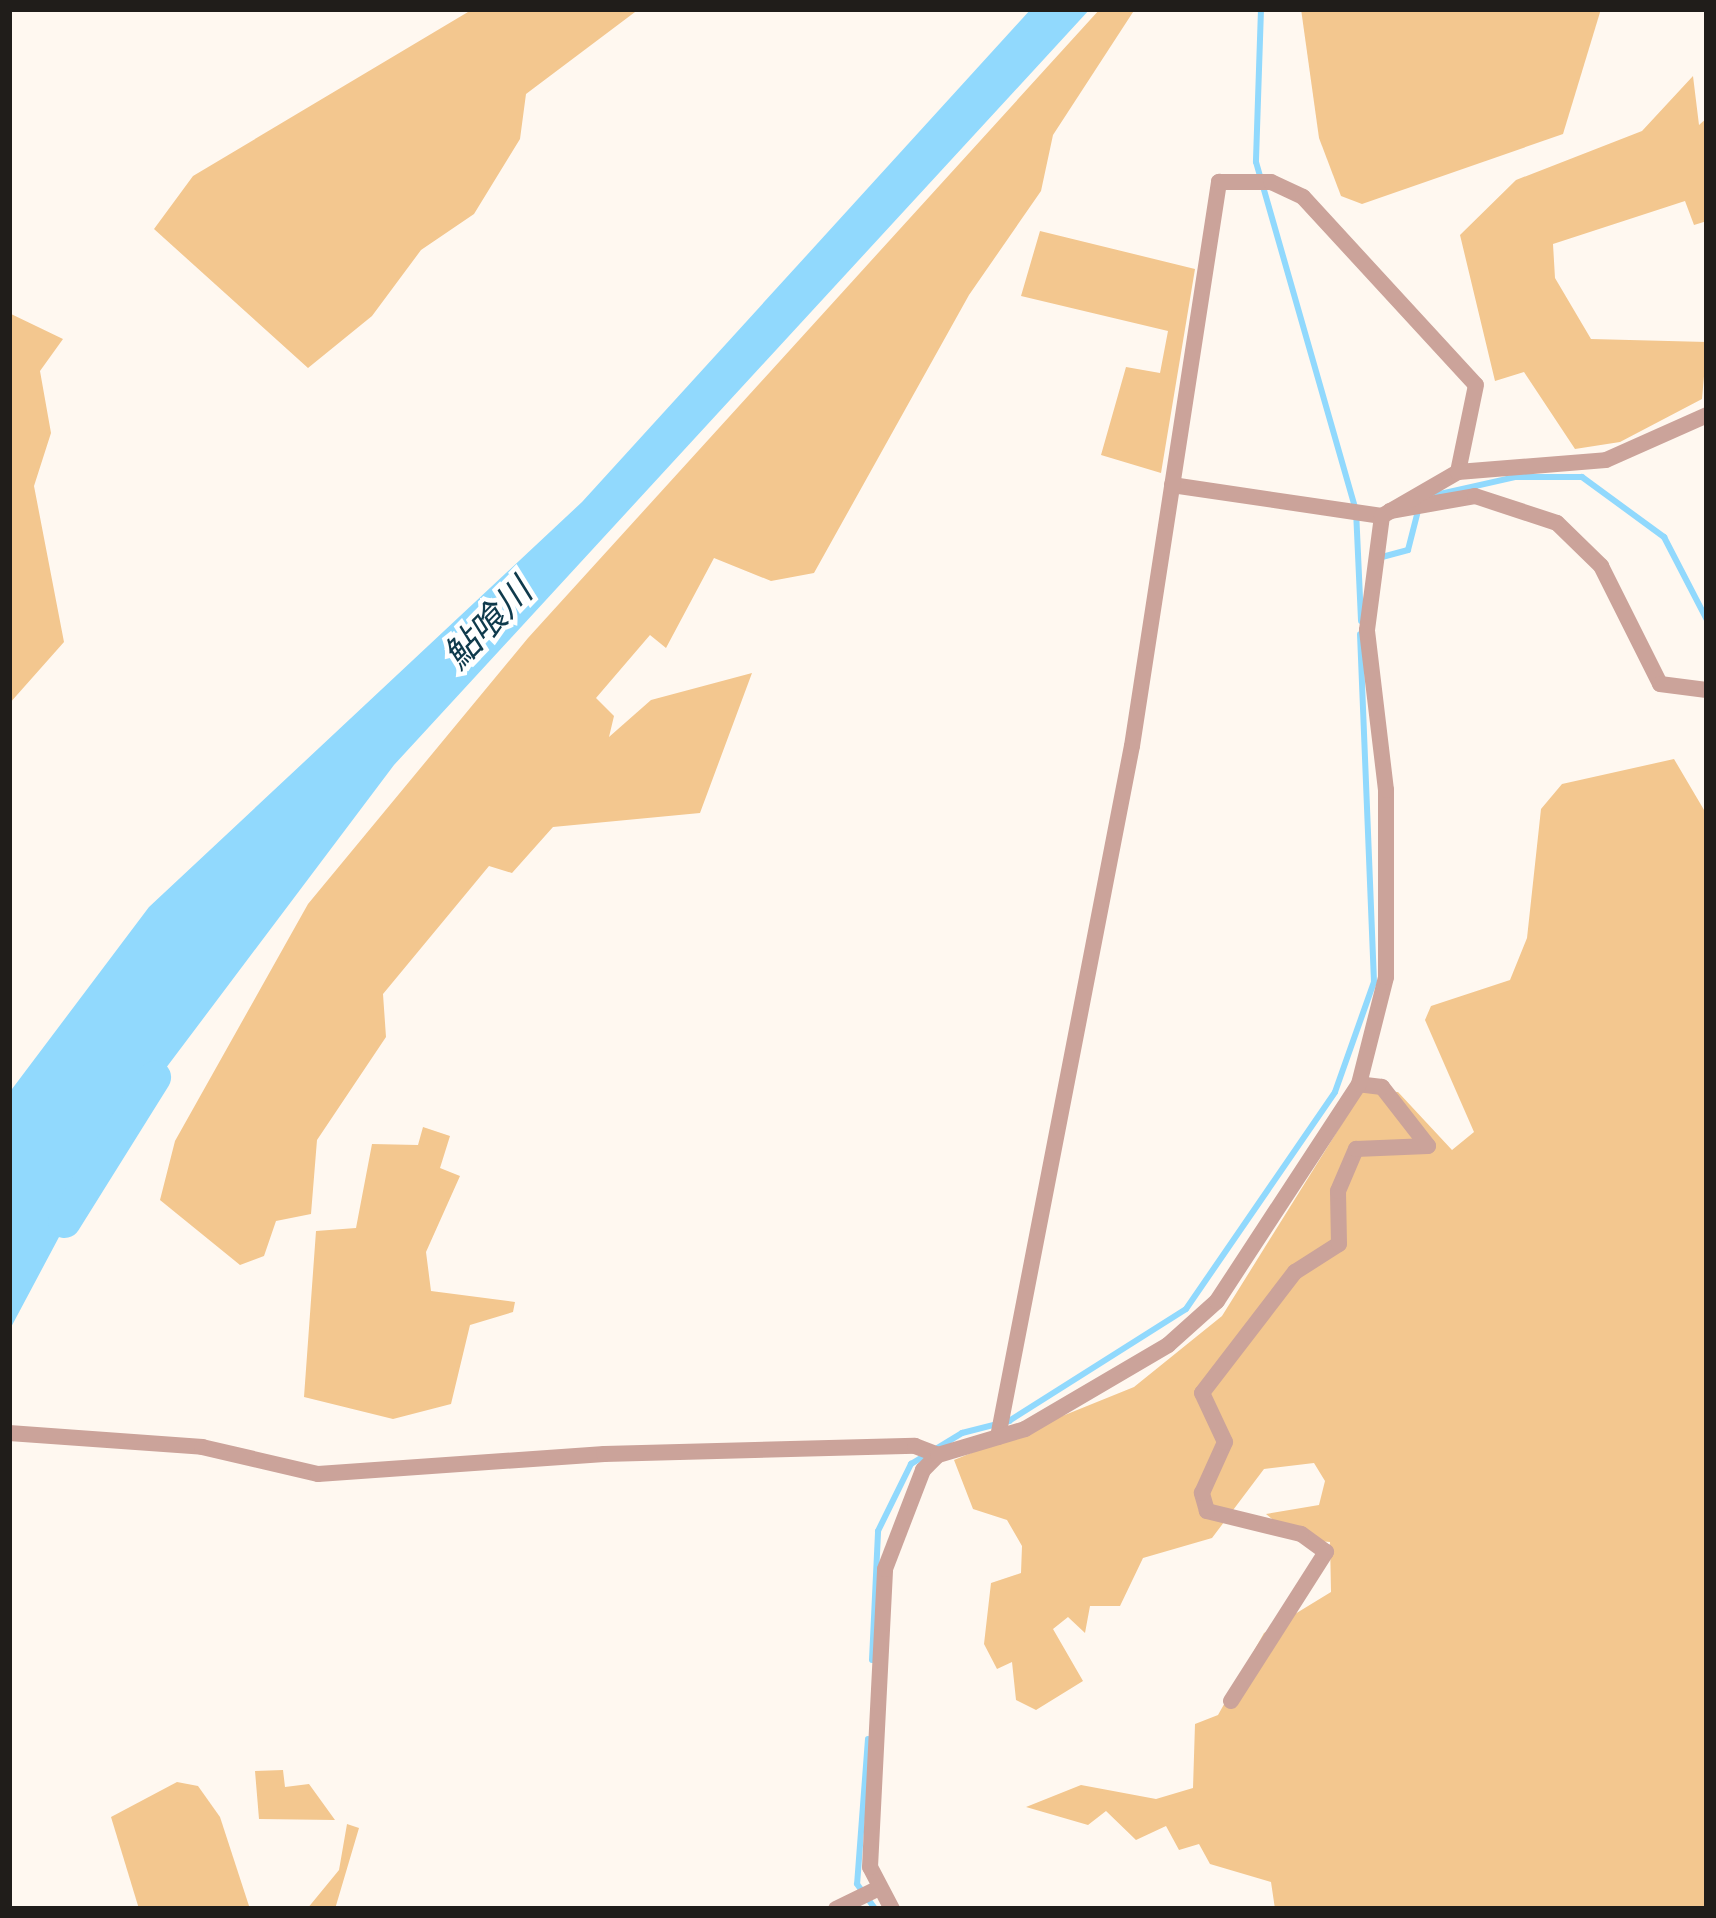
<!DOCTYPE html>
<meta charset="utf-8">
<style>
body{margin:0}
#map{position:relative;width:1716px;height:1918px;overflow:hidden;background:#fff8f0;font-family:"Noto Sans","Noto Sans JP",sans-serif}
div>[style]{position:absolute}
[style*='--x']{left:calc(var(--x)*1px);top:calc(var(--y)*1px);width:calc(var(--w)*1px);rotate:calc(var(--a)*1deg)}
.green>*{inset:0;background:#f3c78f}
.water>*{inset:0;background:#91d9fd}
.stream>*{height:6px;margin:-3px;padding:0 3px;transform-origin:3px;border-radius:3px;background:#91d9fd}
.river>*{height:33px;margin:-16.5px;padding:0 16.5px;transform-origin:16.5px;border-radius:16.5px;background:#91d9fd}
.street>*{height:16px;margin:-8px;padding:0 8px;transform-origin:8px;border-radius:8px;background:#cba39a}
span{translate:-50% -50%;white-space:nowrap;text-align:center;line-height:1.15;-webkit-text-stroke:9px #fff;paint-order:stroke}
.water-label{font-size:36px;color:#0f3a4c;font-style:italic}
.frame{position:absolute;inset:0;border:12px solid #201d1a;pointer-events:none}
</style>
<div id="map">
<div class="green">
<i style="clip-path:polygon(473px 9px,639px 9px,526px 94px,520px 139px,474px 214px,421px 250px,372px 316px,308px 368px,154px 229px,193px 176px)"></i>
<i style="clip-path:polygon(1100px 9px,1135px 9px,1053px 135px,1041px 191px,969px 295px,814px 573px,771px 581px,714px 558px,666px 648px,650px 635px,596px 698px,614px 716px,609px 737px,651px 700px,752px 673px,700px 813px,553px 827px,512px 873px,489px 866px,383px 994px,386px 1037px,317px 1140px,311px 1214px,276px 1221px,264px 1256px,240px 1265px,160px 1200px,175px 1141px,308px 904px,528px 638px)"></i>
<i style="clip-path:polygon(1301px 9px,1601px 9px,1563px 134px,1362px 204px,1341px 196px,1319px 138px)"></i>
<i style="clip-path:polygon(1693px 76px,1699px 125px,1707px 118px,1707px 221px,1694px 225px,1685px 201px,1553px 244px,1555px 278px,1591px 339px,1707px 342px,1702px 399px,1620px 442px,1575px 449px,1524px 372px,1495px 381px,1460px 235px,1516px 180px,1642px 131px)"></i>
<i style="clip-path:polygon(1040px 231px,1195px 269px,1161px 473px,1101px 455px,1126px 367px,1160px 373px,1168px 331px,1021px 296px)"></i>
<i style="clip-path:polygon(9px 313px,63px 339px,40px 371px,51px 433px,34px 486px,64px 642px,9px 704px)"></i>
<i style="clip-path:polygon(1674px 759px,1707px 815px,1707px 1909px,1275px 1909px,1271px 1882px,1210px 1864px,1199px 1844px,1179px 1850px,1166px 1826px,1136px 1840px,1106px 1811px,1088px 1825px,1026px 1807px,1081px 1785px,1156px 1799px,1193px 1788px,1195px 1724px,1218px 1715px,1264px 1633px,1331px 1592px,1330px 1542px,1296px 1539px,1266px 1514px,1319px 1505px,1325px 1481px,1314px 1463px,1264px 1469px,1212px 1538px,1143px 1558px,1120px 1606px,1090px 1606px,1085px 1633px,1068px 1617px,1053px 1629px,1083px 1681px,1036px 1710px,1016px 1700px,1012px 1662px,997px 1669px,984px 1644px,991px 1583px,1021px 1573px,1022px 1546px,1007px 1520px,973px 1509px,954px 1460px,1134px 1387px,1222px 1316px,1363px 1090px,1398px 1092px,1452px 1150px,1474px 1132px,1425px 1020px,1431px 1006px,1510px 980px,1527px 938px,1541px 809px,1562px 784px)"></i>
<i style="clip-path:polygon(423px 1127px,450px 1136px,440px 1168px,460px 1176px,426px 1252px,431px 1291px,515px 1302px,513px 1312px,470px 1325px,451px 1404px,393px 1419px,304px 1397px,316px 1231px,356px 1228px,372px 1144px,418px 1145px)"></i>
<i style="clip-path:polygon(283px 1770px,285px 1787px,309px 1784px,335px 1820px,259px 1819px,255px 1771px)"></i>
<i style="clip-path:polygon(177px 1782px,198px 1786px,220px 1817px,250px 1909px,139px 1909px,111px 1817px)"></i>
<i style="clip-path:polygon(347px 1824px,359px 1828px,335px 1909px,307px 1909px,339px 1870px)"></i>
</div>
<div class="water">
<i style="clip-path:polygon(1031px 9px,1090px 9px,394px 765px,108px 1145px,9px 1331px,9px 1093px,149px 907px,582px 502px)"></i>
</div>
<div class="stream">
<i style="--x:1261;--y:9;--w:153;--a:91.9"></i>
<i style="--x:1256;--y:162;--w:362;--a:74"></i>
<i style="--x:1356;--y:510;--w:111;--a:87.4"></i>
<i style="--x:1431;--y:496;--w:86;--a:-12.7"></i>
<i style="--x:1515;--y:477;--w:67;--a:0"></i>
<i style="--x:1582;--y:477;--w:102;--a:36.2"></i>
<i style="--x:1664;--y:537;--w:93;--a:62.6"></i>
<i style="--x:1382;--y:557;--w:27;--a:-15"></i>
<i style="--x:1408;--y:550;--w:44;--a:-75.7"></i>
<i style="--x:872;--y:1660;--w:129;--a:-87.3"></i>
<i style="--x:878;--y:1531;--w:75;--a:-63.8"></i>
<i style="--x:911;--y:1464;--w:60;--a:-31.3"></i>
<i style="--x:962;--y:1433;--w:49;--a:-14.3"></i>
<i style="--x:1009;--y:1421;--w:209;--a:-32.3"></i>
<i style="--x:1186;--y:1309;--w:263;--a:-55.5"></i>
<i style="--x:1335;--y:1092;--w:117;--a:-70.5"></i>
<i style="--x:1374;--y:982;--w:348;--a:-92.3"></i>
<i style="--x:868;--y:1739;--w:145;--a:94.3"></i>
<i style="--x:857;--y:1884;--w:31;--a:54"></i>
</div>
<div class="river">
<i style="--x:64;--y:1221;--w:170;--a:-58"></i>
</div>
<div class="street">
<i style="--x:1172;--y:485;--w:212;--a:8.4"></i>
<i style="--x:1390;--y:511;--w:86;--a:-10"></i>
<i style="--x:1475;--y:496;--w:86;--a:18.2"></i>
<i style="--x:1557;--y:523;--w:62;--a:44.3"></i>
<i style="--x:1601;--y:566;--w:132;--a:63.4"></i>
<i style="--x:1660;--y:684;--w:47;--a:7.3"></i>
<i style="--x:9;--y:1433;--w:194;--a:4.1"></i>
<i style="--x:202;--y:1447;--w:119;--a:13.1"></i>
<i style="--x:318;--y:1474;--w:287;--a:-4"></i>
<i style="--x:604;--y:1454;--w:311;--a:-1.5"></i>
<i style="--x:915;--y:1446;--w:25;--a:21"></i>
<i style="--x:998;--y:1437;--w:704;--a:-79.03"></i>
<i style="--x:1132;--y:746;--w:571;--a:-81.23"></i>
<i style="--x:1219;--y:182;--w:52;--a:0"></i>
<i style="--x:1271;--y:182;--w:35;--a:25"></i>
<i style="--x:1303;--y:197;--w:255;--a:47.4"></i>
<i style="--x:1476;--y:385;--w:89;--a:101.7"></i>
<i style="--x:1231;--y:1701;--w:177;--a:-57.5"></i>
<i style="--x:1326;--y:1552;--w:31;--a:-144"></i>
<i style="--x:1301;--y:1534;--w:97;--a:-166.3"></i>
<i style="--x:1207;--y:1511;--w:19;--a:-106"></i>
<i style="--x:1202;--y:1493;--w:56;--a:-65.7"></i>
<i style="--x:1225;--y:1442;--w:54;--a:-115.1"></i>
<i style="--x:1202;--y:1393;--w:153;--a:-52.5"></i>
<i style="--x:1295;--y:1272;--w:52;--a:-32.5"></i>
<i style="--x:1339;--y:1244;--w:53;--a:-91.1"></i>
<i style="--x:1338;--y:1191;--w:46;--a:-66.8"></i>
<i style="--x:1356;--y:1149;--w:72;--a:-2.4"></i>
<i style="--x:1428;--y:1146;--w:75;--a:-127.9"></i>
<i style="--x:1382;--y:1087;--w:23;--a:-173"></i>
<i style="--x:836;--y:1909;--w:48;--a:-26"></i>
<i style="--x:892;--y:1909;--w:47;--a:-117.6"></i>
<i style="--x:870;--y:1867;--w:298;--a:-87.1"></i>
<i style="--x:885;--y:1569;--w:106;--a:-69"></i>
<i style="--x:923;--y:1470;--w:21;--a:-45"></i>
<i style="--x:938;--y:1455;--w:91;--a:-16.6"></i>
<i style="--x:1025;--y:1429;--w:166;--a:-30.4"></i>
<i style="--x:1168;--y:1345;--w:66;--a:-41.9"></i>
<i style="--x:1217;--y:1301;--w:259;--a:-56.8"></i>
<i style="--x:1359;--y:1084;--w:110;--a:-75.8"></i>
<i style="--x:1386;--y:977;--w:187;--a:-90"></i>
<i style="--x:1386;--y:790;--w:161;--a:-96.8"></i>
<i style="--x:1367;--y:630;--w:115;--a:-82.5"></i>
<i style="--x:1382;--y:516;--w:88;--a:-30.1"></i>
<i style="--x:1458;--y:472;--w:148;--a:-4.6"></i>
<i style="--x:1606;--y:460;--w:111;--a:-24"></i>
</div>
<div class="water-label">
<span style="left:487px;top:623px;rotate:-46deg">鮎喰川</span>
</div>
<div class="frame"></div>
</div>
